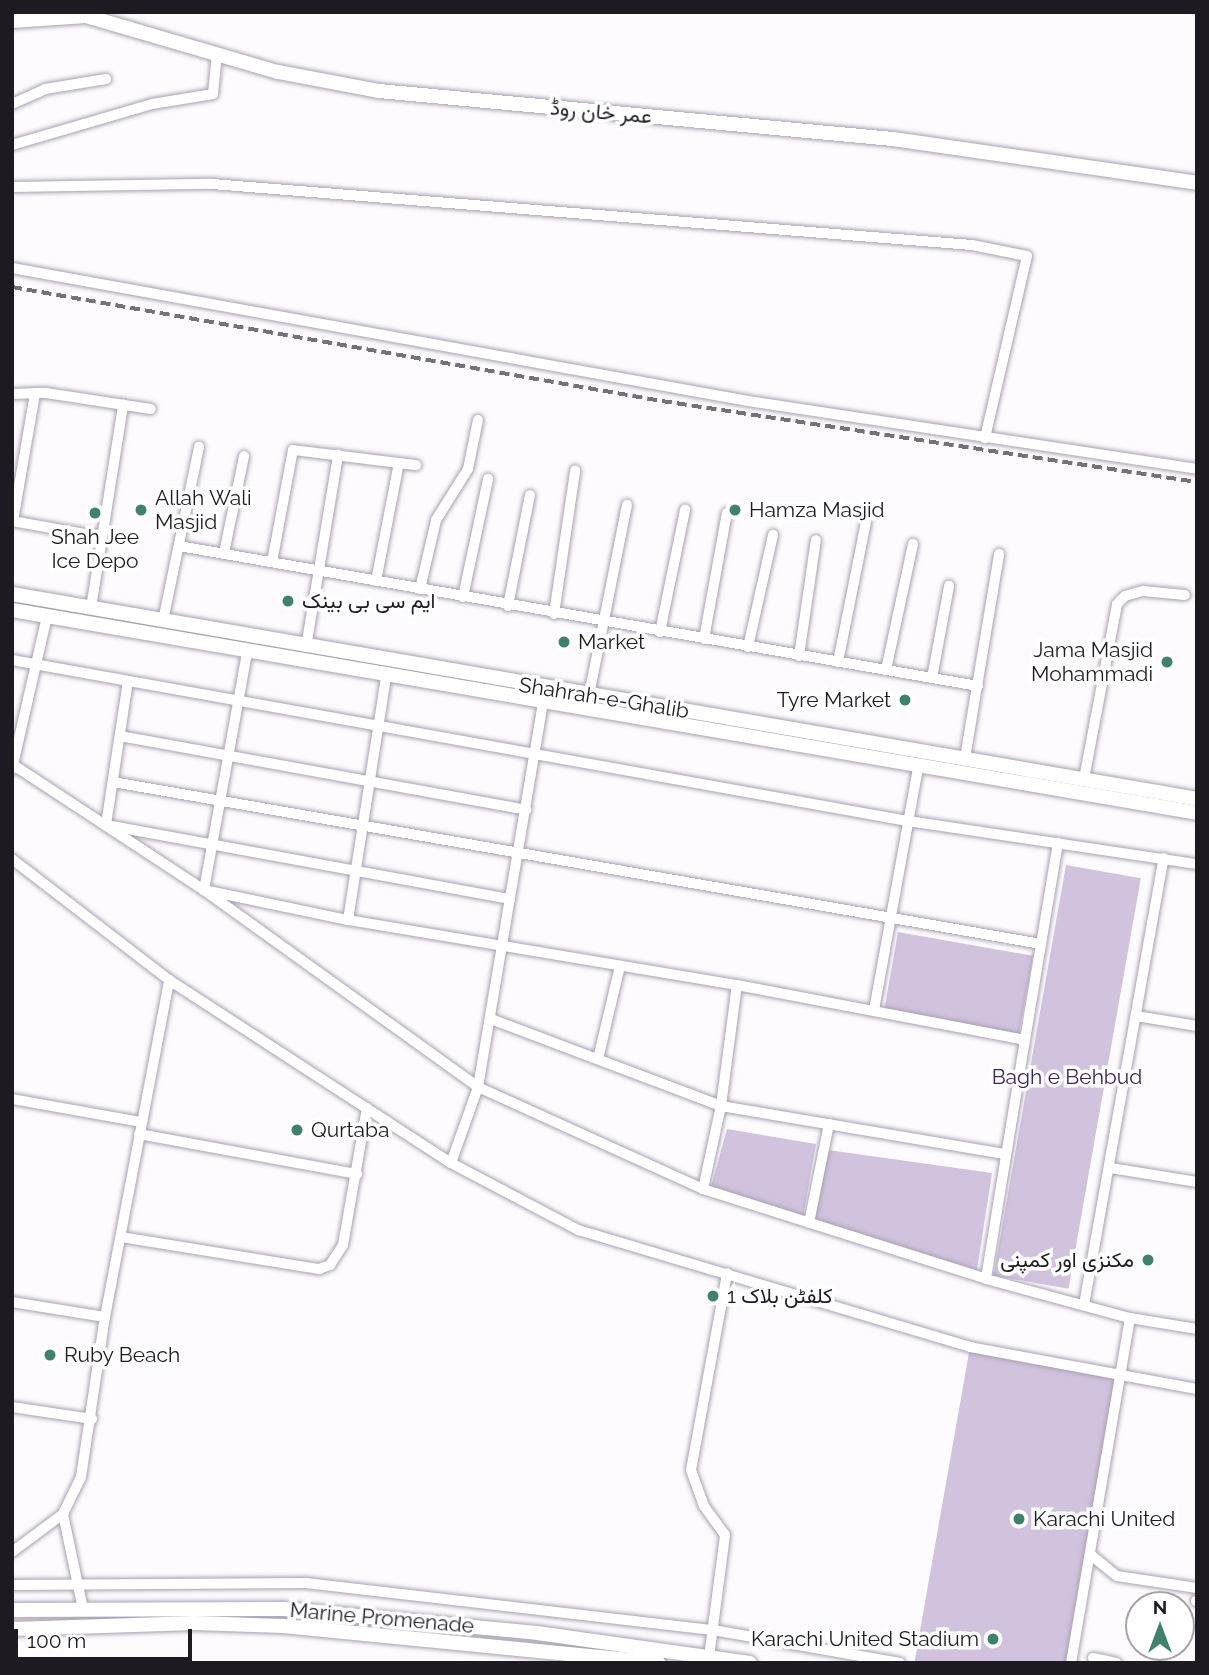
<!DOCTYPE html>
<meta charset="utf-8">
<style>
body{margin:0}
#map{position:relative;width:1209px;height:1675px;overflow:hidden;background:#fdfbfe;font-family:Raleway,Vazirmatn,sans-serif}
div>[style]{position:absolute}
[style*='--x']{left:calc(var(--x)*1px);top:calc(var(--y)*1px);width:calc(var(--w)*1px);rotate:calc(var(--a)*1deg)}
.green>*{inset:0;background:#d1c2de;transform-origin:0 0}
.roads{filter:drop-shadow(0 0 2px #a9a0b1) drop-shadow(0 0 2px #a9a0b1)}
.street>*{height:10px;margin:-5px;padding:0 5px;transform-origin:5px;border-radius:5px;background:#fff}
.secondary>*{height:14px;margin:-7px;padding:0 7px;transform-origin:7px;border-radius:7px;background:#fff}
.rail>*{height:3.5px;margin-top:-1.75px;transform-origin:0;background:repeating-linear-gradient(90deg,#757177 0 10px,transparent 0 15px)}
.dots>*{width:19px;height:19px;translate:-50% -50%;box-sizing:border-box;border:4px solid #fff;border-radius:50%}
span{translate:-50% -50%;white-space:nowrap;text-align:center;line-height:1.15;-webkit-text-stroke:7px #fff;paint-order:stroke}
.street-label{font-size:21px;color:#1e1a21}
.poi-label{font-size:21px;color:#1e1a21}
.left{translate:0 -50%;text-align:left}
.right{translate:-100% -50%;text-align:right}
.park-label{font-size:21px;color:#402355}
.frame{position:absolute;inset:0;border:14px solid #1e1a21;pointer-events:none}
.north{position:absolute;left:1125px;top:1591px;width:70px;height:70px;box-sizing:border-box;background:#fff;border:2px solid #a5a3a6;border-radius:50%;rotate:0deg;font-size:19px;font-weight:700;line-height:28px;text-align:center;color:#1e1a21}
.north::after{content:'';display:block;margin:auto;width:24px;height:32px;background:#40806f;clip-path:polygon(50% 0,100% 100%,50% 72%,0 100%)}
.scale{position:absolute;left:14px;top:1629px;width:178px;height:32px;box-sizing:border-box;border:4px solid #1e1a21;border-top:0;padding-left:9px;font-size:21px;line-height:24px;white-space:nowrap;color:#1e1a21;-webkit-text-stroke:5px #fff;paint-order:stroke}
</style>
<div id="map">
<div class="green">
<i style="left:1066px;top:865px;width:76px;height:417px;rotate:10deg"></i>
<i style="left:898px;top:932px;width:137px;height:79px;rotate:10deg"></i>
<i style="clip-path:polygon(727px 1129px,816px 1144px,802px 1223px,709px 1194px)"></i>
<i style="clip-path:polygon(828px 1150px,992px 1173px,977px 1270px,814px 1222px)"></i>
<i style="left:970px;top:1347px;width:156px;height:320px;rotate:10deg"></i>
</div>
<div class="roads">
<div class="street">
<i style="--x:12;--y:104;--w:36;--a:-24"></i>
<i style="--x:45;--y:89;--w:62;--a:-9.3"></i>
<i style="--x:12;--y:145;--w:146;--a:-16.3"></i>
<i style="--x:152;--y:104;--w:62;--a:-9.3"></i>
<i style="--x:213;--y:94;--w:40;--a:-84.3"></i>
<i style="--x:12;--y:187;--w:200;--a:-0.9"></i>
<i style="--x:212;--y:184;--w:762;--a:4.59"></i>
<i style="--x:972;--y:245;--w:56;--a:11.3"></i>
<i style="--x:1027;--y:256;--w:187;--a:103"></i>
<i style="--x:12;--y:268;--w:748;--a:10.24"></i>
<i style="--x:748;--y:401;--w:454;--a:8.6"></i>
<i style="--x:12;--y:394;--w:34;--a:-2"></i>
<i style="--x:46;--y:393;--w:106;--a:8.7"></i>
<i style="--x:12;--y:521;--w:91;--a:10.1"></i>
<i style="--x:13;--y:521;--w:130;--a:-80.2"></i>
<i style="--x:179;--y:546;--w:811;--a:9.94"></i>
<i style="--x:224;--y:553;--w:99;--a:-78.3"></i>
<i style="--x:272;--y:562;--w:114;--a:-79.4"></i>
<i style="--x:293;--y:450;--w:124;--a:7"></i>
<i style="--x:376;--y:581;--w:120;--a:-79"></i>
<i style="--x:420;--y:589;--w:71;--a:-76.9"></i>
<i style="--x:436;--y:520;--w:60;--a:-57.9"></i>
<i style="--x:468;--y:469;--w:50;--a:-78.5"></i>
<i style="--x:463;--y:597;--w:121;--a:-78"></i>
<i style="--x:508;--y:606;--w:113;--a:-78.8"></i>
<i style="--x:91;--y:608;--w:206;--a:-81"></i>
<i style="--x:554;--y:614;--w:145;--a:-81.6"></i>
<i style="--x:163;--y:621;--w:178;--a:-78.3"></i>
<i style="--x:660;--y:632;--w:125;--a:-78.4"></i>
<i style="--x:704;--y:639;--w:128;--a:-79.7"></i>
<i style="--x:306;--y:647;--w:195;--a:-80.5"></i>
<i style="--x:748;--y:647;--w:115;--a:-77.4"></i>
<i style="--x:247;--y:653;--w:241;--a:100.3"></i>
<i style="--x:204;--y:890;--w:147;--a:11.8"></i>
<i style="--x:348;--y:920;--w:394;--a:9.5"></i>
<i style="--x:737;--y:985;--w:293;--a:10.8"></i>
<i style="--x:1025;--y:1040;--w:242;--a:99.3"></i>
<i style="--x:799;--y:656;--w:117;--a:-81.7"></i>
<i style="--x:12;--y:660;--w:910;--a:10.19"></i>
<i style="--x:908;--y:821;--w:292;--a:8.5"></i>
<i style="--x:838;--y:662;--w:143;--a:-78.7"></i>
<i style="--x:886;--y:670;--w:129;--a:-77.9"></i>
<i style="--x:932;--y:678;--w:94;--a:-79.5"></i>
<i style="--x:128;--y:681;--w:146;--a:98.7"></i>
<i style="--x:106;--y:825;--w:411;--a:10.4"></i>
<i style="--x:589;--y:695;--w:194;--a:-78.7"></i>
<i style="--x:120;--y:736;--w:413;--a:10.3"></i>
<i style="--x:965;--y:758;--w:207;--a:-80.5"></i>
<i style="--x:12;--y:764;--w:230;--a:33.3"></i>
<i style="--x:204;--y:890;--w:337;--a:35.7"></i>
<i style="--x:478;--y:1087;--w:247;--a:24.4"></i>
<i style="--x:703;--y:1189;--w:297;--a:17.6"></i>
<i style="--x:986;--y:1279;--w:149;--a:15.2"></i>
<i style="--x:1130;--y:1318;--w:68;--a:9.3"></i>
<i style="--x:12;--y:769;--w:157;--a:-77.1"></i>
<i style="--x:1084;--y:779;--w:178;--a:-79.3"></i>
<i style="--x:1117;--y:604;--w:11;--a:-45"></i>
<i style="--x:1125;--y:596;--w:19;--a:-16"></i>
<i style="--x:1143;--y:591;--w:42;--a:5.4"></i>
<i style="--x:113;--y:782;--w:942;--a:9.9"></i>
<i style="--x:12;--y:859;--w:198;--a:37.6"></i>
<i style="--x:169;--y:980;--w:336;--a:33"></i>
<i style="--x:451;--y:1163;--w:144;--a:27.8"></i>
<i style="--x:578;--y:1230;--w:409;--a:16.6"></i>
<i style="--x:970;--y:1347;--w:231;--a:10.5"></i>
<i style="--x:348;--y:920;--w:246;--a:-81.1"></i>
<i style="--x:874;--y:1010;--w:247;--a:-79.7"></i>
<i style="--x:1136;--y:1016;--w:62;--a:9.3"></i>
<i style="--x:491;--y:1019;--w:246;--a:20.7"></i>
<i style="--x:721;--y:1106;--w:289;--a:9.6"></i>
<i style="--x:1025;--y:1040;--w:200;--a:-80.5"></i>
<i style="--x:598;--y:1059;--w:96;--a:-76.7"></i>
<i style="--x:12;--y:1099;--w:131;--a:10.1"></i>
<i style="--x:139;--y:1134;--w:222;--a:10.4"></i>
<i style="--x:451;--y:1163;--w:81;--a:-70.4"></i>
<i style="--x:478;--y:1087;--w:388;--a:-80.4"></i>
<i style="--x:1111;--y:1168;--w:87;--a:9.2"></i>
<i style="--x:703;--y:1189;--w:85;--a:-77.8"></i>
<i style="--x:721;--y:1106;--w:122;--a:-82.5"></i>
<i style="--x:809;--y:1223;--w:101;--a:-78.6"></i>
<i style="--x:121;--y:1237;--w:201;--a:9.2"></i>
<i style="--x:319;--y:1269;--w:12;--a:-20"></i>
<i style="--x:330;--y:1265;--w:24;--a:-57"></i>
<i style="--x:343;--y:1245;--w:139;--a:-80.1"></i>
<i style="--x:12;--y:1302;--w:94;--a:9.2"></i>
<i style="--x:1084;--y:1305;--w:454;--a:-79.9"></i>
<i style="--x:12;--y:1407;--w:81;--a:8.5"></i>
<i style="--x:63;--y:1514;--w:97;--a:78.1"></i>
<i style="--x:12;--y:1552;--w:64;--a:-36.7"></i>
<i style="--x:63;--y:1514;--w:41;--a:-64.1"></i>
<i style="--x:81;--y:1477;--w:162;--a:-81.5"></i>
<i style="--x:105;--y:1317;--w:343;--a:-79.2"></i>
<i style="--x:1091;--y:1555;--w:33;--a:39"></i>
<i style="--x:1117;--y:1576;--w:81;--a:8.5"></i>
<i style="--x:12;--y:1585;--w:294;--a:-0.4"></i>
<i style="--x:306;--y:1583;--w:410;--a:6.6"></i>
<i style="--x:713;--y:1630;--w:190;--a:10"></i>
<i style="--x:1196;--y:1601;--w:1;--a:0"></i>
<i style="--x:709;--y:1657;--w:123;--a:-82.5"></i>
<i style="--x:725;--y:1535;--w:36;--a:-126"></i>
<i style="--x:704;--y:1506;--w:38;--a:-110"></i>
<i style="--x:691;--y:1470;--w:200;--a:-79.6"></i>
<i style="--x:1093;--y:1658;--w:24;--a:12"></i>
<i style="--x:1071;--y:1663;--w:350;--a:-80.3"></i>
</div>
<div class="secondary">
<i style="--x:12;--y:21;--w:74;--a:-3.9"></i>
<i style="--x:86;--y:16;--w:200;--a:16.3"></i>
<i style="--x:278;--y:72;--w:103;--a:10.7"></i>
<i style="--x:379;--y:91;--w:516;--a:5.34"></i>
<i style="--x:893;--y:139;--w:307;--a:8.2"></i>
<i style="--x:12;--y:594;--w:1203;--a:9.81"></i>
<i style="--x:12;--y:610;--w:1202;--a:9.72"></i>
<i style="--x:12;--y:1610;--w:272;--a:-0.2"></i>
<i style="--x:284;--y:1609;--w:254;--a:5.4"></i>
<i style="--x:537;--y:1633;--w:215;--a:8"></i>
<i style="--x:12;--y:1629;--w:183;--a:-1.9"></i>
<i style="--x:195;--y:1623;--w:88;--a:2"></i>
<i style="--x:283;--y:1626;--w:377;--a:5.6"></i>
</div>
</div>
<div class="rail">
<i style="--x:12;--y:287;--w:660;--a:9.95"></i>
<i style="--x:662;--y:401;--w:541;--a:8.61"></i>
</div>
<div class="dots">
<i style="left:141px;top:510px;background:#40806f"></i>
<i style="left:735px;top:510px;background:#40806f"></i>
<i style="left:95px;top:513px;background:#40806f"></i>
<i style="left:288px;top:601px;background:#40806f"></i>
<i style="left:564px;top:642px;background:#40806f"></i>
<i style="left:1167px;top:662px;background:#40806f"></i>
<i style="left:905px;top:700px;background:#40806f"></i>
<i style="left:297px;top:1130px;background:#40806f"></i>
<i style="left:1148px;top:1260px;background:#40806f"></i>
<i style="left:713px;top:1296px;background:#40806f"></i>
<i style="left:50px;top:1355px;background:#40806f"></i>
<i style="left:1019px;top:1519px;background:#40806f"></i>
<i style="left:993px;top:1639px;background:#40806f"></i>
</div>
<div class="street-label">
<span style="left:601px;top:112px;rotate:5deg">عمر خان روڈ</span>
<span style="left:604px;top:698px;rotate:9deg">Shahrah-e-Ghalib</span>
<span style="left:382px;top:1618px;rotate:5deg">Marine Promenade</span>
</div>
<div class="poi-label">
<span class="left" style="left:155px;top:510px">Allah Wali<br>Masjid</span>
<span class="left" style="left:749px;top:510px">Hamza Masjid</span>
<span style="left:95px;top:549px">Shah Jee<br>Ice Depo</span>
<span class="left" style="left:302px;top:601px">ایم سی بی بینک</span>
<span class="left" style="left:578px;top:642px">Market</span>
<span class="right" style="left:1153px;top:662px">Jama Masjid<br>Mohammadi</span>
<span class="right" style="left:891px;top:700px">Tyre Market</span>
<span class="left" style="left:311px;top:1130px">Qurtaba</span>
<span class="right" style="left:1134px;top:1260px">مکنزی اور کمپنی</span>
<span class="left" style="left:727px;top:1296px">کلفٹن بلاک 1</span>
<span class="left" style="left:64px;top:1355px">Ruby Beach</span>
<span class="left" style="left:1033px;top:1519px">Karachi United</span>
<span class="right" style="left:979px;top:1639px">Karachi United Stadium</span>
</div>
<div class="park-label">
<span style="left:1067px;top:1077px">Bagh e Behbud</span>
</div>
<div class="frame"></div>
<div class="north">N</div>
<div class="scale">100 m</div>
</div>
